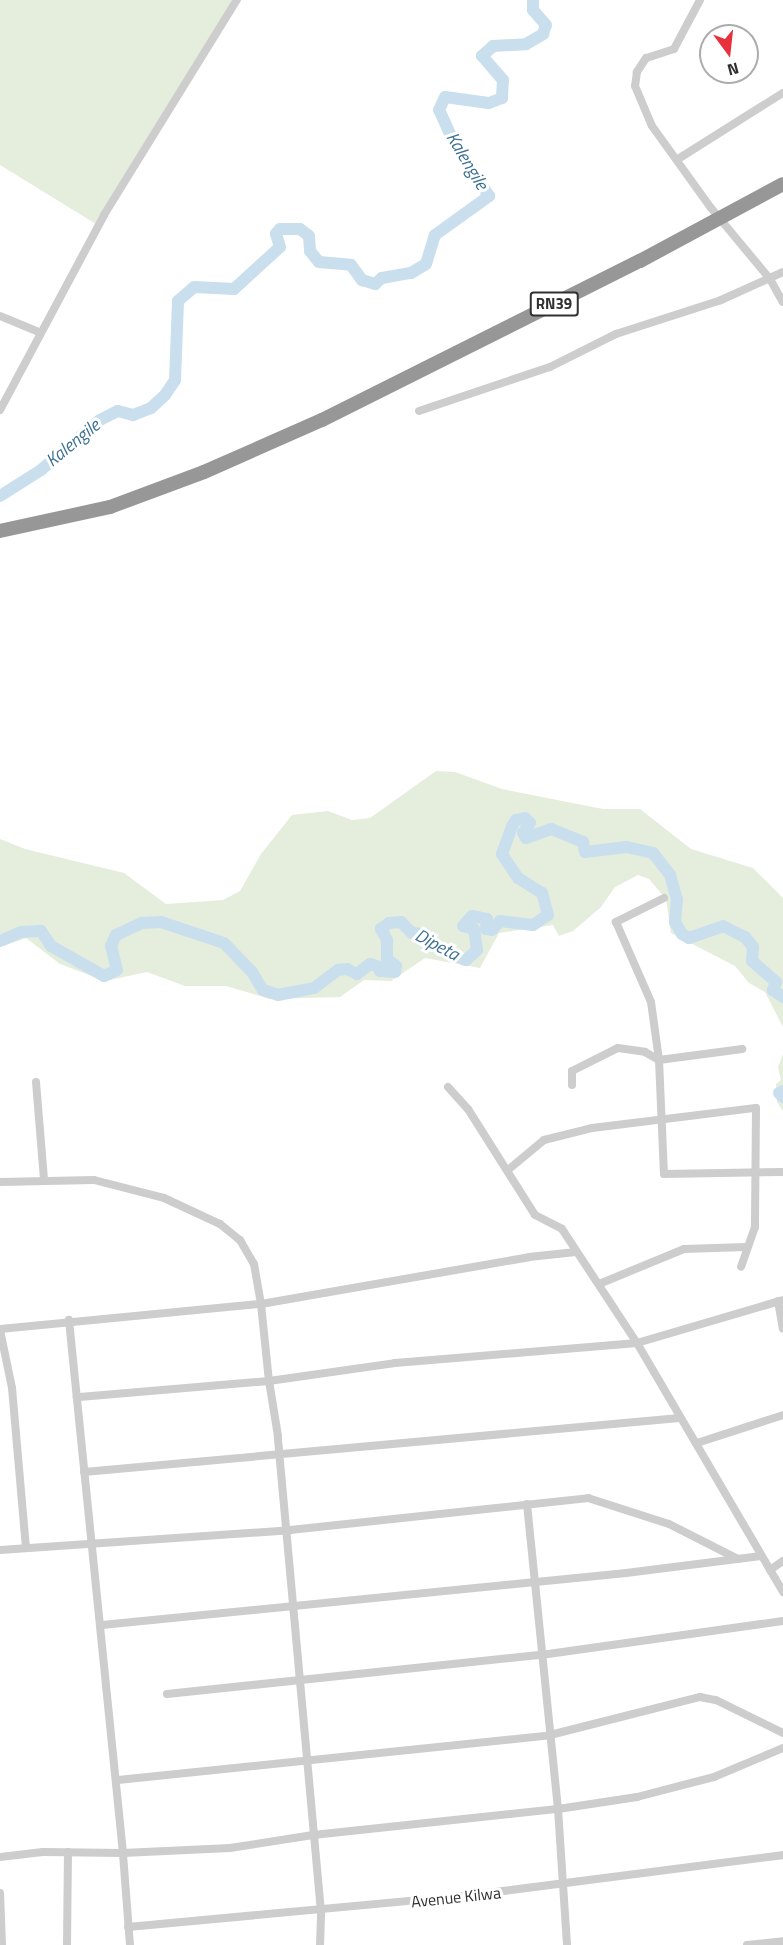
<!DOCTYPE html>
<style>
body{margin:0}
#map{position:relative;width:783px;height:1945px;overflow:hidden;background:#fff;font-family:"Titillium Web",sans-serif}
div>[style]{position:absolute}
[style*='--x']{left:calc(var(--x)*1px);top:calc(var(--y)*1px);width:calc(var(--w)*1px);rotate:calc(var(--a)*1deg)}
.green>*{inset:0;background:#e5eddd}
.river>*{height:12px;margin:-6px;padding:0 6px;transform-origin:6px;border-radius:6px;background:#cadfed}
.street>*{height:8px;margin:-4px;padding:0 4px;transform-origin:4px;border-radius:4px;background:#cdcdcd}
.highway>*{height:14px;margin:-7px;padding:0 7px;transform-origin:7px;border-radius:7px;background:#979797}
span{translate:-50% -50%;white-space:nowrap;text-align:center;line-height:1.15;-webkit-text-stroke:6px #fff;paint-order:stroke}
.shield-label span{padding:2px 4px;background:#fff;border:2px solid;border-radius:4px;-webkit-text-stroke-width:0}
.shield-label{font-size:15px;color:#303030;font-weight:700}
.street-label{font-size:16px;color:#303030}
.water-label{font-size:18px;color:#3c7193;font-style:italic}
.north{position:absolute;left:699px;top:24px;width:60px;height:60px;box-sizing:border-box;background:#fff;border:2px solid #acacac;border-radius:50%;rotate:165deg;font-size:16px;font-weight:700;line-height:24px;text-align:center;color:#303030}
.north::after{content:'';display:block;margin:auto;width:21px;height:27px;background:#e7313d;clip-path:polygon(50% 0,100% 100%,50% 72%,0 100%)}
</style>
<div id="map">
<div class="green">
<i style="clip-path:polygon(0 0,233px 0,96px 224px,0 165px)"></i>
<i style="clip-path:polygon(436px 771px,455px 772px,502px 789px,603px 809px,640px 809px,691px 849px,753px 868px,783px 898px,783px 1027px,765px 992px,749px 983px,735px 966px,671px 933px,666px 899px,649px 879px,638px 875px,615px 887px,601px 907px,573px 931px,559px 936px,553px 925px,499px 933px,480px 968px,425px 958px,391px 981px,364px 980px,340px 997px,270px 999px,226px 986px,185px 986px,147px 972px,105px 981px,60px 964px,26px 938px,0 947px,0 839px,25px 849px,124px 873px,166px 904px,223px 900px,240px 891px,261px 854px,292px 815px,328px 811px,352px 820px,370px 818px)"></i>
<i style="clip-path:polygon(783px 1054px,783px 1111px,777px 1102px,776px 1084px,781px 1080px,778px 1067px)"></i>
</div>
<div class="river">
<i style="--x:0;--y:496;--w:49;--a:-32.4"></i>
<i style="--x:41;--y:470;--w:77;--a:-40.3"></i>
<i style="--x:100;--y:420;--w:20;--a:-27"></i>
<i style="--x:118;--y:411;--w:16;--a:15"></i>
<i style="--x:133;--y:415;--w:19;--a:-21"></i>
<i style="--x:151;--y:408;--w:19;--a:-43"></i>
<i style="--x:165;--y:395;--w:18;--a:-56"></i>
<i style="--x:175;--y:380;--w:79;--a:-87.8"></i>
<i style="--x:178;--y:301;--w:21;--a:-41"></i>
<i style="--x:194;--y:287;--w:40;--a:2.9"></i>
<i style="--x:234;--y:289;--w:62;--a:-42.4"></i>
<i style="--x:280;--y:247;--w:14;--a:-107"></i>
<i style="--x:276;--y:234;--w:6;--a:-51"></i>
<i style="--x:280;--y:229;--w:20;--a:0"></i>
<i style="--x:300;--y:229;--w:11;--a:38"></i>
<i style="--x:309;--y:236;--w:15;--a:86"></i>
<i style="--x:310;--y:251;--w:14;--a:51"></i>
<i style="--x:319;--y:262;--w:32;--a:5"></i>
<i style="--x:351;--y:265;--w:19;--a:54"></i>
<i style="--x:362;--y:280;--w:14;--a:17"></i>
<i style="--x:375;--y:284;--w:9;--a:-41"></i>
<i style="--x:382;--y:278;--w:29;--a:-10"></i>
<i style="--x:411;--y:273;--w:17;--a:-31"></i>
<i style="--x:426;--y:264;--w:30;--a:-73"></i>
<i style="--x:435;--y:235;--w:67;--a:-35.8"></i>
<i style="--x:489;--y:196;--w:64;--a:-123.4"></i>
<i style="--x:454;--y:143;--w:36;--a:-114"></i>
<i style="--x:439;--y:110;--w:14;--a:-65"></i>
<i style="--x:445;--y:97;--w:44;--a:7.8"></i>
<i style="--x:489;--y:103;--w:14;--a:-21"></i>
<i style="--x:502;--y:98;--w:18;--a:-87"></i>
<i style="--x:503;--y:80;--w:32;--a:-131"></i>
<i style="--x:482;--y:56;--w:15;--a:-42"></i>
<i style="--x:493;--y:46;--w:33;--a:-3"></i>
<i style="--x:526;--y:44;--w:20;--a:-30"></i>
<i style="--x:543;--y:34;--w:9;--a:-72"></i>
<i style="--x:546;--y:25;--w:20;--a:-131"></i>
<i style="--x:533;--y:10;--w:10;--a:-90"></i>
<i style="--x:0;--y:941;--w:23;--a:-23"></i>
<i style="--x:21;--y:932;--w:20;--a:-3"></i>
<i style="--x:41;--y:931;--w:18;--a:56"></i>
<i style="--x:51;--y:946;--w:61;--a:29.5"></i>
<i style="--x:104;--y:976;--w:14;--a:-25"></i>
<i style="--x:117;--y:970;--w:25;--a:-104"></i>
<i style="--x:111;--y:946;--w:12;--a:-66"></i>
<i style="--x:116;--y:935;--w:29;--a:-25"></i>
<i style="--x:142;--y:923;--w:19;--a:-3"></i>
<i style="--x:161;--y:922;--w:66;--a:18.4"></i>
<i style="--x:224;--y:943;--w:40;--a:46"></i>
<i style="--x:252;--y:972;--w:21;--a:59"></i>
<i style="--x:263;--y:990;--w:16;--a:18"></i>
<i style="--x:278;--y:995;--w:37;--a:-11"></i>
<i style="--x:314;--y:988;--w:30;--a:-37"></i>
<i style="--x:338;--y:970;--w:9;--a:-6"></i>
<i style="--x:347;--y:969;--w:11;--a:27"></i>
<i style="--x:357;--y:974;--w:16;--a:-38"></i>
<i style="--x:370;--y:964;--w:10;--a:17"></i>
<i style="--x:380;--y:967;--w:4;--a:90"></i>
<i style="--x:380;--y:971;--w:15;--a:4"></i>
<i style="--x:395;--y:972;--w:6;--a:-81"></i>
<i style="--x:396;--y:966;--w:11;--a:-142"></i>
<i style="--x:387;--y:959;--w:19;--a:-90"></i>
<i style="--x:387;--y:940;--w:13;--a:-119"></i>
<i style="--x:381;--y:929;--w:10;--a:-37"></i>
<i style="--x:389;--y:923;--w:12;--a:-5"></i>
<i style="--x:401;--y:922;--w:16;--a:45"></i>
<i style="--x:412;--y:933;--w:13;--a:4"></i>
<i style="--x:425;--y:934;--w:23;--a:45"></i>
<i style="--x:441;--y:950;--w:27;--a:22"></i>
<i style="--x:466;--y:960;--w:15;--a:-42"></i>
<i style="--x:477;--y:950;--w:21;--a:-98"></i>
<i style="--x:474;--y:929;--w:11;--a:-165"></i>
<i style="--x:463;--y:926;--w:13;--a:-48"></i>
<i style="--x:472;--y:916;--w:15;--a:11"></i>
<i style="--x:487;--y:919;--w:10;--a:96"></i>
<i style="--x:486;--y:929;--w:6;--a:9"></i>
<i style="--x:492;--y:930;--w:12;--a:-48"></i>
<i style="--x:500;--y:921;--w:33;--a:7"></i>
<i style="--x:533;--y:925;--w:18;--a:-34"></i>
<i style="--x:548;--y:915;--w:23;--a:-105"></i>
<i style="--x:542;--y:893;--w:28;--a:-148"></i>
<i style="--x:518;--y:878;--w:29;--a:-124"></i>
<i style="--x:502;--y:854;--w:30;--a:-70"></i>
<i style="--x:512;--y:826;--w:7;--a:-56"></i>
<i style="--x:516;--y:820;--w:9;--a:-13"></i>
<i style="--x:525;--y:818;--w:7;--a:45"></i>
<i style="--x:530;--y:823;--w:12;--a:125"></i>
<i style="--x:523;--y:833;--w:6;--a:59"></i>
<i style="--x:526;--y:838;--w:27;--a:-20"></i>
<i style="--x:551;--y:829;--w:35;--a:22"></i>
<i style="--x:583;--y:842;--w:10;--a:79"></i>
<i style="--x:585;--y:852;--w:42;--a:-6.8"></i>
<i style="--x:627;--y:847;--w:27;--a:13"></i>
<i style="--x:653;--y:853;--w:28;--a:52"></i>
<i style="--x:670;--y:875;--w:25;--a:74"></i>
<i style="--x:677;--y:899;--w:23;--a:95"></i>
<i style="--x:675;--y:922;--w:14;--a:60"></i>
<i style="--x:682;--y:934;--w:8;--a:30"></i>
<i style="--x:689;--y:938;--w:36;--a:-19"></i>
<i style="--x:723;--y:926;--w:25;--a:27"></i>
<i style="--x:745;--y:937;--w:13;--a:51"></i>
<i style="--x:753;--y:947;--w:14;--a:94"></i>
<i style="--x:752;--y:961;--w:32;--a:41"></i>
<i style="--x:776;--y:982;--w:9;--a:111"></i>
<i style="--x:773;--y:990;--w:12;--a:35"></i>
<i style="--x:783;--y:1091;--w:4;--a:153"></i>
<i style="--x:779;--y:1093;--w:6;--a:45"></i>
</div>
<div class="street">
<i style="--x:700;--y:0;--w:55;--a:118"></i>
<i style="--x:674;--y:49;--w:29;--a:162"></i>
<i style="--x:646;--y:58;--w:17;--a:123"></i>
<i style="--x:637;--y:72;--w:14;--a:98"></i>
<i style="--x:635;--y:86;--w:43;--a:67"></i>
<i style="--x:652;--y:126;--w:101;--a:54.3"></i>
<i style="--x:711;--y:208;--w:92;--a:50.3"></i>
<i style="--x:770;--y:279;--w:26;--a:61"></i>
<i style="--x:678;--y:159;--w:124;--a:-32.2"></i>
<i style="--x:0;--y:316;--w:42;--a:22.3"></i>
<i style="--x:0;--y:410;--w:221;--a:-61.9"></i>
<i style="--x:104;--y:215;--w:253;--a:-58.3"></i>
<i style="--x:419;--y:411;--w:138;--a:-18.6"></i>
<i style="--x:550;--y:367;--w:74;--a:-26.6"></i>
<i style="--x:616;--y:334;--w:110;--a:-17.9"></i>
<i style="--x:721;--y:300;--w:68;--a:-24.3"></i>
<i style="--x:664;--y:898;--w:54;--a:153.4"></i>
<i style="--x:616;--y:922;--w:87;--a:66.4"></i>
<i style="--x:651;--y:1002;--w:59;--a:82.1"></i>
<i style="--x:659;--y:1060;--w:114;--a:87.5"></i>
<i style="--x:664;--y:1174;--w:119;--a:-1"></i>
<i style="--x:36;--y:1082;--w:98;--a:85.3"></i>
<i style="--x:572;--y:1085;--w:14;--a:-90"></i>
<i style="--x:572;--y:1071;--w:51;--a:-26.6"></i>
<i style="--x:618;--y:1048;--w:27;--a:8"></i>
<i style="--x:645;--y:1052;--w:16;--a:30"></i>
<i style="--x:659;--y:1060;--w:84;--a:-7.5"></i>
<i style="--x:448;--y:1087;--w:30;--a:48"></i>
<i style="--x:468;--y:1109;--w:125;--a:57.7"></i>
<i style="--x:535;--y:1215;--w:30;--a:27"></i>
<i style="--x:562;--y:1229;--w:136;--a:56.7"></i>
<i style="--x:637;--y:1343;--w:289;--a:59.6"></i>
<i style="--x:508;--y:1170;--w:47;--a:-39.8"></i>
<i style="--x:544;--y:1140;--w:49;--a:-14"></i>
<i style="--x:592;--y:1128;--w:165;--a:-7"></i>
<i style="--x:756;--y:1108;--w:119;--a:90.5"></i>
<i style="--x:755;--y:1227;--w:42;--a:109.3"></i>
<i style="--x:0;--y:1182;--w:94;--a:-1.2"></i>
<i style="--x:94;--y:1180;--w:72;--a:14.4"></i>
<i style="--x:164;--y:1198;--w:62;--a:24.9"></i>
<i style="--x:220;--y:1224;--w:26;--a:39"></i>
<i style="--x:240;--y:1240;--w:28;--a:60"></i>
<i style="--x:254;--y:1264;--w:41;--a:80.1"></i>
<i style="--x:261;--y:1304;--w:272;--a:-9.9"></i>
<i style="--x:529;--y:1257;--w:47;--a:-6.1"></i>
<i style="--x:599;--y:1284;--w:92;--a:-22.4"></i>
<i style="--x:684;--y:1249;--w:62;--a:-1.8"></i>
<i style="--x:778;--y:1301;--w:28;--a:80"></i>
<i style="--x:0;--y:1329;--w:262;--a:-5.5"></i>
<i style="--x:261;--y:1304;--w:77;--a:84.1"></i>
<i style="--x:269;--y:1381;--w:193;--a:175.2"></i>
<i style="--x:0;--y:1330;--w:59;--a:78.3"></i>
<i style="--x:12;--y:1388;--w:160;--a:85"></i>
<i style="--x:697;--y:1443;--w:90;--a:-18"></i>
<i style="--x:84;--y:1472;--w:598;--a:-5.18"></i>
<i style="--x:527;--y:1504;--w:307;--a:84.2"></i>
<i style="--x:558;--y:1809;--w:136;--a:86.2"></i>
<i style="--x:0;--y:1550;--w:291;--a:-3.9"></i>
<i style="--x:290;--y:1530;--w:300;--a:-6.1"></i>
<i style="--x:588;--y:1498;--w:85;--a:17.8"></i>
<i style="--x:669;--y:1524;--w:77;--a:26.9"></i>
<i style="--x:770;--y:1570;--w:16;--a:-35"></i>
<i style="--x:102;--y:1625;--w:527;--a:-5.67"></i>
<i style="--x:626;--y:1573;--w:136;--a:-7.2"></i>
<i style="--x:167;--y:1694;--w:376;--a:-6"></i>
<i style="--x:541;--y:1655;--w:244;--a:-8"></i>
<i style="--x:118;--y:1780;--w:434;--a:-5.9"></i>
<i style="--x:550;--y:1735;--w:155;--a:-14.2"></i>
<i style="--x:700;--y:1697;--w:16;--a:11"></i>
<i style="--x:716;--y:1700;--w:75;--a:26.2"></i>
<i style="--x:0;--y:1857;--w:43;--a:-6.6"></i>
<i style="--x:43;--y:1852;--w:80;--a:0.7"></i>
<i style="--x:123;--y:1853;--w:536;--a:-95.79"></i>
<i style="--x:0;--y:1893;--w:52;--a:87.8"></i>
<i style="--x:128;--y:1927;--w:337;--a:-5.3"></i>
<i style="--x:464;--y:1896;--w:322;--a:-7.3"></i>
<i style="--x:67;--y:1945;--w:93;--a:-89.4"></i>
<i style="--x:130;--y:1945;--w:92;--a:-94.4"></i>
<i style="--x:123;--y:1853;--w:107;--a:-2.7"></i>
<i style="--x:230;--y:1848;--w:84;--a:-8.9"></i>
<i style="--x:313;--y:1835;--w:246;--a:-6.1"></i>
<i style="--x:558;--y:1809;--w:80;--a:-8.6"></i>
<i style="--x:637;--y:1797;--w:80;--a:-14.6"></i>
<i style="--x:714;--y:1777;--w:75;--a:-22.8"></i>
<i style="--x:320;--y:1945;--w:33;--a:-88"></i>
<i style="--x:321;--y:1912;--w:478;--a:-95.2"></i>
<i style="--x:278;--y:1436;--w:56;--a:-99.3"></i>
<i style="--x:269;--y:1381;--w:127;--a:-8.1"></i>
<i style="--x:395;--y:1363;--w:243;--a:-4.7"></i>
<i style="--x:637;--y:1343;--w:152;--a:-16.4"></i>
<i style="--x:747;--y:1945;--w:36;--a:-6"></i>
</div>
<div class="highway">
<i style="--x:0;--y:531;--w:113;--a:-12.3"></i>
<i style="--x:110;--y:507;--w:100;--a:-20.4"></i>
<i style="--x:204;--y:472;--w:129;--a:-23.8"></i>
<i style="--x:322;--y:420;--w:356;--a:-26.6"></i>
<i style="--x:640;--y:261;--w:162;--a:-28.3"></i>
</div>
<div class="shield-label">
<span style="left:554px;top:304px">RN39</span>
</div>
<div class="street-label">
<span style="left:456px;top:1897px;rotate:-6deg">Avenue Kilwa</span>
</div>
<div class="water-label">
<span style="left:467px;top:161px;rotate:59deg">Kalengile</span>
<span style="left:73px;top:443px;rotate:-39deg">Kalengile</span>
<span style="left:437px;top:945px;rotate:28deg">Dipeta</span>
</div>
<div class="north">N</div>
</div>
